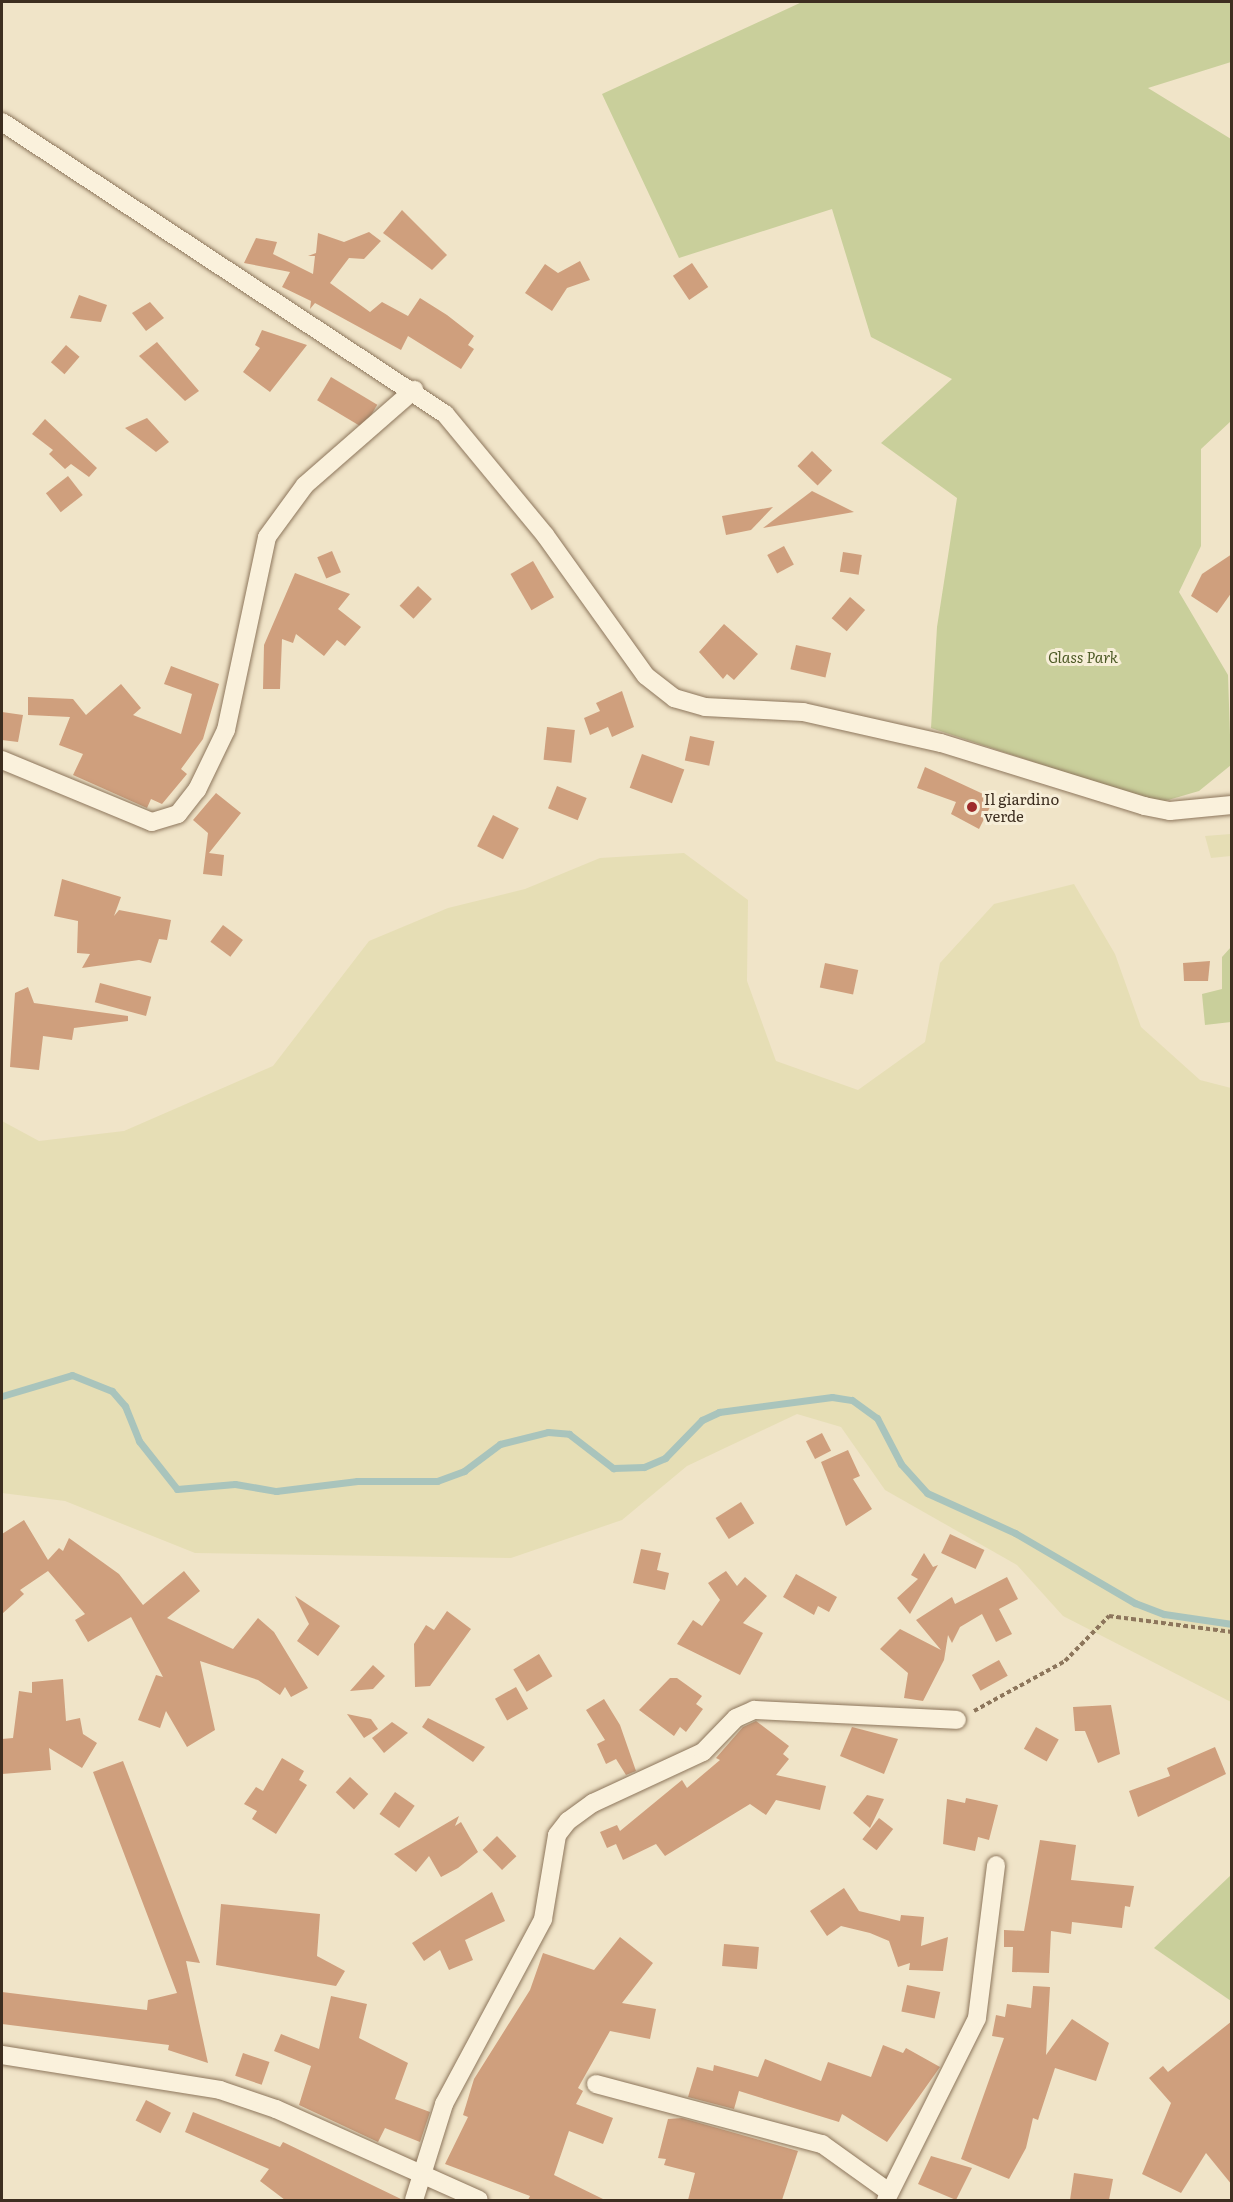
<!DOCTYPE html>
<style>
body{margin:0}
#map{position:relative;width:1233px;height:2202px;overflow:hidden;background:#f0e4c8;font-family:Literata,serif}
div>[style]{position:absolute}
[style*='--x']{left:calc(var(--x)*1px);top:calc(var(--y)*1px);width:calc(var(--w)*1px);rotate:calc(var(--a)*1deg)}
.farmland>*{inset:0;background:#e6deb5}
.green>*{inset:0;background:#c9cf9b}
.stream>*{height:7px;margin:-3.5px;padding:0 3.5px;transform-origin:3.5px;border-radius:3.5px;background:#a9c4bc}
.building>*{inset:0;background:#cf9f7d;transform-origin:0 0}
.path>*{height:4px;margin-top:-2px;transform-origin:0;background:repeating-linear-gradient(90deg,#8d765c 0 4.5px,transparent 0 7.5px)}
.roads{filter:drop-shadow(0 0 2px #8d765c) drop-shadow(0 0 2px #8d765c)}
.minor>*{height:18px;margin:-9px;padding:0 9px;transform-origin:9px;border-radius:9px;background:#faf1dc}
.dots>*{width:16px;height:16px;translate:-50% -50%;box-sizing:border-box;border:3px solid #f7eed8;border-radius:50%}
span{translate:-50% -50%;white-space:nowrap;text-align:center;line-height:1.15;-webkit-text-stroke:6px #f7eed8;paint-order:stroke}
.park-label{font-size:15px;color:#4d5a26;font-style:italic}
.poi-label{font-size:15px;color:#3d2e20}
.left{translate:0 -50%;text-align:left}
.frame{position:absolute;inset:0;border:3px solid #3d2e20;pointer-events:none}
</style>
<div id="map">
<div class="farmland">
<i style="clip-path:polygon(1231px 834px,1231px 856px,1211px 858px,1205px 836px)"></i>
<i style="clip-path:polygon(684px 853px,748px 900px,747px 981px,776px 1061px,858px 1090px,925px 1042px,940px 963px,994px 904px,1074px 884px,1115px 954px,1141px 1027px,1200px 1080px,1231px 1088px,1231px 1702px,1063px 1616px,1017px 1565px,885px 1490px,841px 1427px,797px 1414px,687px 1466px,622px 1520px,511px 1558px,195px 1553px,65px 1501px,2px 1493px,2px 1121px,39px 1141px,124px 1131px,273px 1066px,369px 941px,448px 908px,525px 889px,600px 858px)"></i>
</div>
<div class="green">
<i style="clip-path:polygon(802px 2px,1231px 2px,1231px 62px,1148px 88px,1231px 139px,1231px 421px,1201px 449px,1201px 546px,1179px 592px,1228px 675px,1231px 765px,1199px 791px,1158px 803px,931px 728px,937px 627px,957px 498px,881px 443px,952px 379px,871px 337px,832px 209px,679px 258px,602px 94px)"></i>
<i style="clip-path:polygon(1231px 947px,1231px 1022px,1205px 1025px,1202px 994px,1222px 989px,1222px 957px)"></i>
<i style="clip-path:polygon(1231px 1875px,1231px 2001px,1154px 1948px)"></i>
</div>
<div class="stream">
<i style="--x:2;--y:1396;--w:73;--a:-16.7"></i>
<i style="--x:72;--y:1375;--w:43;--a:21.8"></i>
<i style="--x:112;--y:1391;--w:20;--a:49"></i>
<i style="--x:125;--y:1406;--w:38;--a:68"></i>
<i style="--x:139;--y:1441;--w:61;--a:51.6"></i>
<i style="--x:177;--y:1489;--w:58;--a:-4.9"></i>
<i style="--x:235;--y:1484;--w:42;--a:9.7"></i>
<i style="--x:276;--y:1491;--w:82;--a:-7"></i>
<i style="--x:357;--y:1481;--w:80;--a:0"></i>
<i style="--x:437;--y:1481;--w:29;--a:-20"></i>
<i style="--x:464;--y:1471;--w:45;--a:-36.9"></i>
<i style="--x:500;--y:1444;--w:49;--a:-14"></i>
<i style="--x:548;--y:1432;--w:21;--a:5"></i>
<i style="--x:569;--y:1434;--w:56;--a:37.7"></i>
<i style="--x:613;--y:1468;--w:31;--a:-2"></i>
<i style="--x:644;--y:1467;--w:23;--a:-23"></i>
<i style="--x:665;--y:1458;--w:53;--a:-45.8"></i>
<i style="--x:702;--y:1420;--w:19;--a:-25"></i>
<i style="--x:719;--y:1412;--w:114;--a:-7.6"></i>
<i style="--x:832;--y:1397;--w:20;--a:9"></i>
<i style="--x:852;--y:1400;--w:31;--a:36"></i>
<i style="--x:877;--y:1418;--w:52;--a:62.4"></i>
<i style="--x:901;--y:1464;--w:39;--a:48"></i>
<i style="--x:927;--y:1493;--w:97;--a:24.4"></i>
<i style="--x:1015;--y:1533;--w:139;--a:30.3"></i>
<i style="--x:1135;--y:1603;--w:31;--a:21"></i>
<i style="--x:1164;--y:1614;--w:69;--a:8.4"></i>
</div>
<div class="building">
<i style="clip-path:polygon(402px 210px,447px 255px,432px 270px,383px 233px)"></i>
<i style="clip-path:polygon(369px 232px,381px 241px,364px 259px,349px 258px,330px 283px,370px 312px,382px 302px,408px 316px,420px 298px,447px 315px,474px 336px,468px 345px,474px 349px,461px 369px,408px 336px,401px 350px,315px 303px,310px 309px,311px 301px,282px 287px,290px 272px,244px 263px,256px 238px,277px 242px,273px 254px,313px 274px,315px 256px,308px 256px,316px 253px,318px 233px,344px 242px)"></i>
<i style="clip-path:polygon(580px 261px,590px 280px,567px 288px,552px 311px,525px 293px,545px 264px,558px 273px)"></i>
<i style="left:692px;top:263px;width:29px;height:23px;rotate:56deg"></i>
<i style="clip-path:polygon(79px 295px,107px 305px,101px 322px,70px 318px)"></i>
<i style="clip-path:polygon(150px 302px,164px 318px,146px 331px,132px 313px)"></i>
<i style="clip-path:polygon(262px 330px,307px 345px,270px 392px,243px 372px,260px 348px,255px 345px)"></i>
<i style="clip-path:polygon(157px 342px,199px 391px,185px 401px,139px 356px)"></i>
<i style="left:66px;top:345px;width:18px;height:23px;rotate:41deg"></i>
<i style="left:331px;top:377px;width:54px;height:27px;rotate:31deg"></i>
<i style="clip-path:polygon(147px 418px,169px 442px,156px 452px,125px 428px)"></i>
<i style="clip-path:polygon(45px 419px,97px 468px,89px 477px,71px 464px,65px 469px,49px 454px,53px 450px,32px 434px)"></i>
<i style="left:812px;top:451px;width:28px;height:21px;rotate:44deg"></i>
<i style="left:68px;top:476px;width:24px;height:28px;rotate:52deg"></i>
<i style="clip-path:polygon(812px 491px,854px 512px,763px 528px)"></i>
<i style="clip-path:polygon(773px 507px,751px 530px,726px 535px,722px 516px)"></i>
<i style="left:784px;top:546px;width:21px;height:19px;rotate:62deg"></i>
<i style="left:332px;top:551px;width:23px;height:16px;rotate:67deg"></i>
<i style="left:843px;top:552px;width:19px;height:20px;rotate:9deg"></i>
<i style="clip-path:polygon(1232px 554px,1232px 592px,1217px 613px,1191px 596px,1202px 574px)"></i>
<i style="left:533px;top:561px;width:42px;height:26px;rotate:60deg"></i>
<i style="clip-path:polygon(295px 573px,350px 594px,338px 609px,361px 627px,345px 646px,337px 640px,324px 656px,296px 634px,293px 643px,282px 639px,280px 689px,263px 689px,264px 645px)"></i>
<i style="left:418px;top:586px;width:19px;height:27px;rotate:43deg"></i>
<i style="left:850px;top:597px;width:20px;height:28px;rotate:41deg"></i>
<i style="clip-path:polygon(724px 624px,758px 654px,734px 680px,727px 674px,723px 679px,699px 652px)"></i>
<i style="left:796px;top:645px;width:36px;height:25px;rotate:13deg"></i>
<i style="clip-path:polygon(171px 666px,219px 684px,203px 739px,181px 769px,187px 774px,162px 804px,151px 799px,147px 808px,73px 775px,83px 754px,59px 745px,70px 717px,28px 715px,28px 697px,73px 699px,86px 715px,121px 684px,141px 708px,133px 715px,181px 734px,192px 694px,164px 684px)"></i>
<i style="clip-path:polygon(622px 691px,634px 727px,612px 737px,608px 727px,590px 735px,584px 718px,600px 711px,596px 703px)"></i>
<i style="clip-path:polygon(2px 712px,23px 715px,18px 742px,2px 740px)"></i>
<i style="left:547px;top:727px;width:28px;height:33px;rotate:6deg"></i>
<i style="left:690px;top:736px;width:25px;height:25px;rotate:12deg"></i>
<i style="left:642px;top:754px;width:45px;height:36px;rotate:20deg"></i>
<i style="clip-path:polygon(925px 767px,994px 799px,979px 829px,951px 814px,956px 802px,917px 788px)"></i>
<i style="left:557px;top:786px;width:32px;height:24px;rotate:22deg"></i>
<i style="clip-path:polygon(216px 793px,241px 813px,209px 853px,224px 855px,222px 876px,203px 874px,208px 833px,193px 820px)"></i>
<i style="left:493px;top:815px;width:29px;height:35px;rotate:27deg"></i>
<i style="clip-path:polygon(62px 879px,121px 897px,114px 916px,119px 910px,171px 920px,167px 940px,159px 939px,151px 963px,139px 960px,82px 968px,90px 954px,77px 953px,78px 921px,54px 916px)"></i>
<i style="left:223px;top:925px;width:25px;height:21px;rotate:37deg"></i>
<i style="clip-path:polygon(1210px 961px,1208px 981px,1184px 981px,1183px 963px)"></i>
<i style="left:825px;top:963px;width:34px;height:25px;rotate:12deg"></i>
<i style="left:100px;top:983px;width:53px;height:20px;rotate:15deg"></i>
<i style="clip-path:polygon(28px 987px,34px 1003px,128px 1016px,128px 1021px,74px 1028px,72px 1040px,43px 1036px,39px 1070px,10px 1067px,15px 993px)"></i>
<i style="left:822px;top:1433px;width:20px;height:18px;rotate:63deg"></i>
<i style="clip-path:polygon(848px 1450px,860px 1476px,853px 1479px,872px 1509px,846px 1526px,821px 1462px)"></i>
<i style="left:741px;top:1502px;width:25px;height:30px;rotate:58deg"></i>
<i style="clip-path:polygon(24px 1520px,48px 1560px,59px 1548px,63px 1551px,69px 1538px,119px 1574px,143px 1605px,184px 1571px,200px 1591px,167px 1618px,233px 1649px,258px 1618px,274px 1632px,308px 1688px,291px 1697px,285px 1687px,280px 1695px,258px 1680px,200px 1661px,215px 1730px,187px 1747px,166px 1711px,160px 1728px,138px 1720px,156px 1675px,163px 1677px,131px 1617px,88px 1642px,75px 1620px,85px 1614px,48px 1571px,20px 1590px,24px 1594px,2px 1614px,2px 1534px)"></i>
<i style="left:950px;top:1534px;width:38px;height:21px;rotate:25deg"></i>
<i style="clip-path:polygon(641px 1549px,661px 1553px,657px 1570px,669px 1573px,665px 1590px,633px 1583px)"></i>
<i style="clip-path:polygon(924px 1553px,933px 1567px,938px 1565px,910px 1614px,897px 1598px,918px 1579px,911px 1575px)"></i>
<i style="clip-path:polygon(726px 1571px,737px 1586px,745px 1577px,767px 1596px,743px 1623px,763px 1633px,740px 1675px,677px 1644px,693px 1620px,702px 1626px,720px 1600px,708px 1583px)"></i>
<i style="clip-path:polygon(796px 1574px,837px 1597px,829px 1612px,818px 1606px,814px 1615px,783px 1597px)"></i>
<i style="clip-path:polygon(1007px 1577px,1018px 1599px,999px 1609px,1012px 1634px,996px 1642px,982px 1614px,960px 1627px,952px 1643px,948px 1635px,944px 1660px,923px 1701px,904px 1698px,908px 1673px,880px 1649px,900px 1629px,941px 1650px,916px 1620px,952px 1597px,955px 1604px)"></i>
<i style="clip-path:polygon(295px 1596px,340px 1626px,318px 1656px,297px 1641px,309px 1624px)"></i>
<i style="clip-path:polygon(447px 1611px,471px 1629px,430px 1686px,415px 1687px,414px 1644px,426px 1625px,434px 1630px)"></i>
<i style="left:539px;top:1654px;width:26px;height:30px;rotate:59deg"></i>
<i style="left:999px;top:1660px;width:18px;height:31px;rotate:61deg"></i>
<i style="clip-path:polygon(373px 1665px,385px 1676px,373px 1689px,350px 1691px)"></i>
<i style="clip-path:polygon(670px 1678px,677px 1678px,702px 1696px,696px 1704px,703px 1709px,686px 1732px,680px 1727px,674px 1736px,639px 1710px)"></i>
<i style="clip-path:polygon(63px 1679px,66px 1721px,80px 1718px,83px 1734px,97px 1743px,82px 1768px,49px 1748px,51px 1770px,2px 1774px,2px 1739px,13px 1738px,19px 1691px,32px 1693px,32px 1682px)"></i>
<i style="left:516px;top:1687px;width:25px;height:24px;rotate:61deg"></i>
<i style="clip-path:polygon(604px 1699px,620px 1725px,636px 1771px,626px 1775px,616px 1759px,606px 1764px,597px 1744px,605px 1740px,586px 1710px)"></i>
<i style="clip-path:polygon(1111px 1705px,1120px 1754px,1098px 1763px,1085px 1731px,1075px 1731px,1073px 1707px)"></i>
<i style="clip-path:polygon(347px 1714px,371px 1719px,378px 1729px,364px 1738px)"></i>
<i style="clip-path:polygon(428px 1718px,485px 1747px,473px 1762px,422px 1727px)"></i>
<i style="clip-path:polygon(756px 1721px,789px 1746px,783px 1754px,789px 1759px,776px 1775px,826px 1786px,820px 1810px,776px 1800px,766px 1815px,750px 1804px,665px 1856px,656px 1844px,623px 1860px,616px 1844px,607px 1848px,600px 1832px,617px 1825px,620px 1831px,682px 1780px,687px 1788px,720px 1760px,716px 1758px,743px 1727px)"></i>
<i style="clip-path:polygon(392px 1722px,408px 1733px,384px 1753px,372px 1738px)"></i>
<i style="clip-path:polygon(852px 1727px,898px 1739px,884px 1774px,840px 1756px)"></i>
<i style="left:1036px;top:1727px;width:26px;height:25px;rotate:29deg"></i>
<i style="clip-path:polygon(1215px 1747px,1226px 1774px,1138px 1817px,1129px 1791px,1170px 1776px,1167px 1768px)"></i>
<i style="clip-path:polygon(282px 1758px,304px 1771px,299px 1780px,307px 1785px,276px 1834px,252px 1819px,257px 1811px,244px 1804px,256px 1787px,263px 1791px)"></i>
<i style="clip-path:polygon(123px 1761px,200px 1963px,186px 1961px,208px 2063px,168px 2050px,169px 2045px,2px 2024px,2px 1992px,147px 2010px,148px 2000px,177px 1993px,93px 1772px)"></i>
<i style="left:350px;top:1777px;width:25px;height:21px;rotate:43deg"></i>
<i style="left:395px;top:1792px;width:24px;height:27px;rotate:35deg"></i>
<i style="clip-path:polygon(867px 1795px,884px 1799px,870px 1828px,853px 1813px)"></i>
<i style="clip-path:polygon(966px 1798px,998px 1805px,989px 1840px,978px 1837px,975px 1851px,943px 1844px,947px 1799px,965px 1803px)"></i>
<i style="clip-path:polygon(459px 1816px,455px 1826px,461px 1822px,478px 1852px,458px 1868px,441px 1877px,429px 1856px,416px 1872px,394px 1854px)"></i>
<i style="left:879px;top:1818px;width:18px;height:27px;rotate:38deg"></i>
<i style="left:497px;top:1836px;width:28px;height:20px;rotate:46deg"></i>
<i style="clip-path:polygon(1040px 1840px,1076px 1845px,1071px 1880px,1134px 1886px,1130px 1907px,1125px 1906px,1122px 1928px,1072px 1922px,1071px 1934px,1051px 1931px,1049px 1973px,1012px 1972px,1013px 1947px,1004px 1947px,1004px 1930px,1024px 1931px)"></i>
<i style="clip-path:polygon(844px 1888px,859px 1911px,900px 1921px,901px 1915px,924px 1917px,921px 1946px,948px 1937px,943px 1971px,909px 1970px,910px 1963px,898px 1967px,889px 1941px,870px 1933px,841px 1926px,827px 1936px,810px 1911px)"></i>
<i style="clip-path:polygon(492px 1892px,505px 1921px,465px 1940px,473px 1960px,449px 1970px,440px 1950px,424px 1961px,412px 1943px)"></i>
<i style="clip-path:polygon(221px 1904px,320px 1914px,317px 1956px,345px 1971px,336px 1986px,216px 1965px)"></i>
<i style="clip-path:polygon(620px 1937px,653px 1963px,622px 2003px,656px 2009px,650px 2039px,610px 2031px,578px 2088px,583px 2091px,576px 2104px,613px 2118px,603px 2144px,569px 2131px,554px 2175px,605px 2200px,528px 2200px,530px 2196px,445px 2164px,468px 2117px,463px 2115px,474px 2079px,530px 1990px,543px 1953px,594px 1970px)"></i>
<i style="left:724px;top:1944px;width:35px;height:22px;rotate:5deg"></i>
<i style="left:907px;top:1985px;width:34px;height:27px;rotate:12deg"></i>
<i style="clip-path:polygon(1033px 1986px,1050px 1987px,1046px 2055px,1072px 2019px,1109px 2043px,1096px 2081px,1055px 2068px,1038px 2120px,1033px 2118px,1026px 2148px,1009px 2179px,961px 2159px,1004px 2038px,992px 2036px,996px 2015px,1005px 2017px,1007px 2004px,1031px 2008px)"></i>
<i style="clip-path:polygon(331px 1996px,367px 2004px,359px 2038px,408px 2063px,395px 2099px,430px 2112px,420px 2142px,385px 2128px,378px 2142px,299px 2105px,311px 2066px,274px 2051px,281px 2034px,319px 2049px)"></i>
<i style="clip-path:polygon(1232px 2021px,1232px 2185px,1206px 2153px,1181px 2193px,1142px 2174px,1171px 2103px,1149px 2078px,1163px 2066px,1168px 2072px)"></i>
<i style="clip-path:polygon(883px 2045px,903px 2053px,906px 2048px,940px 2067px,887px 2142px,842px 2114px,839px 2122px,739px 2091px,734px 2109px,688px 2097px,697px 2067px,713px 2071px,714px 2065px,758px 2077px,765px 2059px,821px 2081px,828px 2062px,871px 2077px)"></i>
<i style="left:243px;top:2053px;width:28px;height:24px;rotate:19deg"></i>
<i style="left:146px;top:2100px;width:28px;height:23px;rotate:27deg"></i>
<i style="clip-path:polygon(193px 2112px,280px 2147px,283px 2142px,403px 2200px,285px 2200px,260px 2181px,269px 2169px,185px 2132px)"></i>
<i style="clip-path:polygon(682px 2118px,798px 2151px,782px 2200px,688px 2200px,695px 2173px,664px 2165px,666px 2159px,658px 2158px,668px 2119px)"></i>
<i style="clip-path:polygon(931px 2156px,972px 2168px,956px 2200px,918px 2184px)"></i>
<i style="clip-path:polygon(1074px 2173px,1113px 2179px,1109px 2200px,1070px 2200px)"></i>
</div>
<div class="path">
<i style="--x:974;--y:1711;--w:104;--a:-28.8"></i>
<i style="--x:1065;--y:1661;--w:63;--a:-45.6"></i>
<i style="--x:1109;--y:1616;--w:124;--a:7.4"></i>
</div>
<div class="roads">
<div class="minor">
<i style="--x:2;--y:122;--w:531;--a:33.39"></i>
<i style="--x:445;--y:414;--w:157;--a:50.4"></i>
<i style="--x:545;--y:535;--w:173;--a:54.4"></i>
<i style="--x:646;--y:676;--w:36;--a:38"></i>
<i style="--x:674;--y:698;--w:32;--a:16"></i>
<i style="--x:705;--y:707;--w:98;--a:2.9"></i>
<i style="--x:803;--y:712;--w:141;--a:12.7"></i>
<i style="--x:941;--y:743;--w:213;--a:17.2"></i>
<i style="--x:1144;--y:806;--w:26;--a:11"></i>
<i style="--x:1170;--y:811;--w:62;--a:-5.5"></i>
<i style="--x:2;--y:760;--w:162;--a:22.5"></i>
<i style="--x:152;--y:822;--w:27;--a:-17"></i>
<i style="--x:178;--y:814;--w:31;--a:-52"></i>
<i style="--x:197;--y:790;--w:67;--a:-64.2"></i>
<i style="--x:226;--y:730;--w:197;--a:-78"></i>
<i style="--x:267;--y:537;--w:64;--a:-53.8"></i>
<i style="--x:305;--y:485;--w:145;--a:-41.1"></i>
<i style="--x:2;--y:2055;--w:221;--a:9.1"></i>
<i style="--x:220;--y:2090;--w:59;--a:18.7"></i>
<i style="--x:276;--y:2109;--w:222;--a:24.1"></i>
<i style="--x:596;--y:2084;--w:234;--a:14.9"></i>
<i style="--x:822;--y:2144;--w:82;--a:35.6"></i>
<i style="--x:414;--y:2200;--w:101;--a:-72.6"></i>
<i style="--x:444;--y:2104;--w:210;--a:-61.8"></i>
<i style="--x:543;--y:1919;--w:85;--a:-80.5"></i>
<i style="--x:557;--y:1835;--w:18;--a:-52"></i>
<i style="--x:568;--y:1821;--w:31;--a:-36"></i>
<i style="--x:593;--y:1803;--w:121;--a:-24.9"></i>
<i style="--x:703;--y:1752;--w:47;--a:-45.9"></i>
<i style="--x:736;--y:1718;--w:20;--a:-24"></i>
<i style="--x:754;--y:1710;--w:203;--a:2.8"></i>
<i style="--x:886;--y:2200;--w:203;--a:-63.4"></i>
<i style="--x:977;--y:2018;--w:154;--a:-82.9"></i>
</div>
</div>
<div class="dots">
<i style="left:972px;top:807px;background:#9e2a2b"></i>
</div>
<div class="park-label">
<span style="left:1083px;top:657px">Glass Park</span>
</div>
<div class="poi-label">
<span class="left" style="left:984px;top:807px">Il giardino<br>verde</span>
</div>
<div class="frame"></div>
</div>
